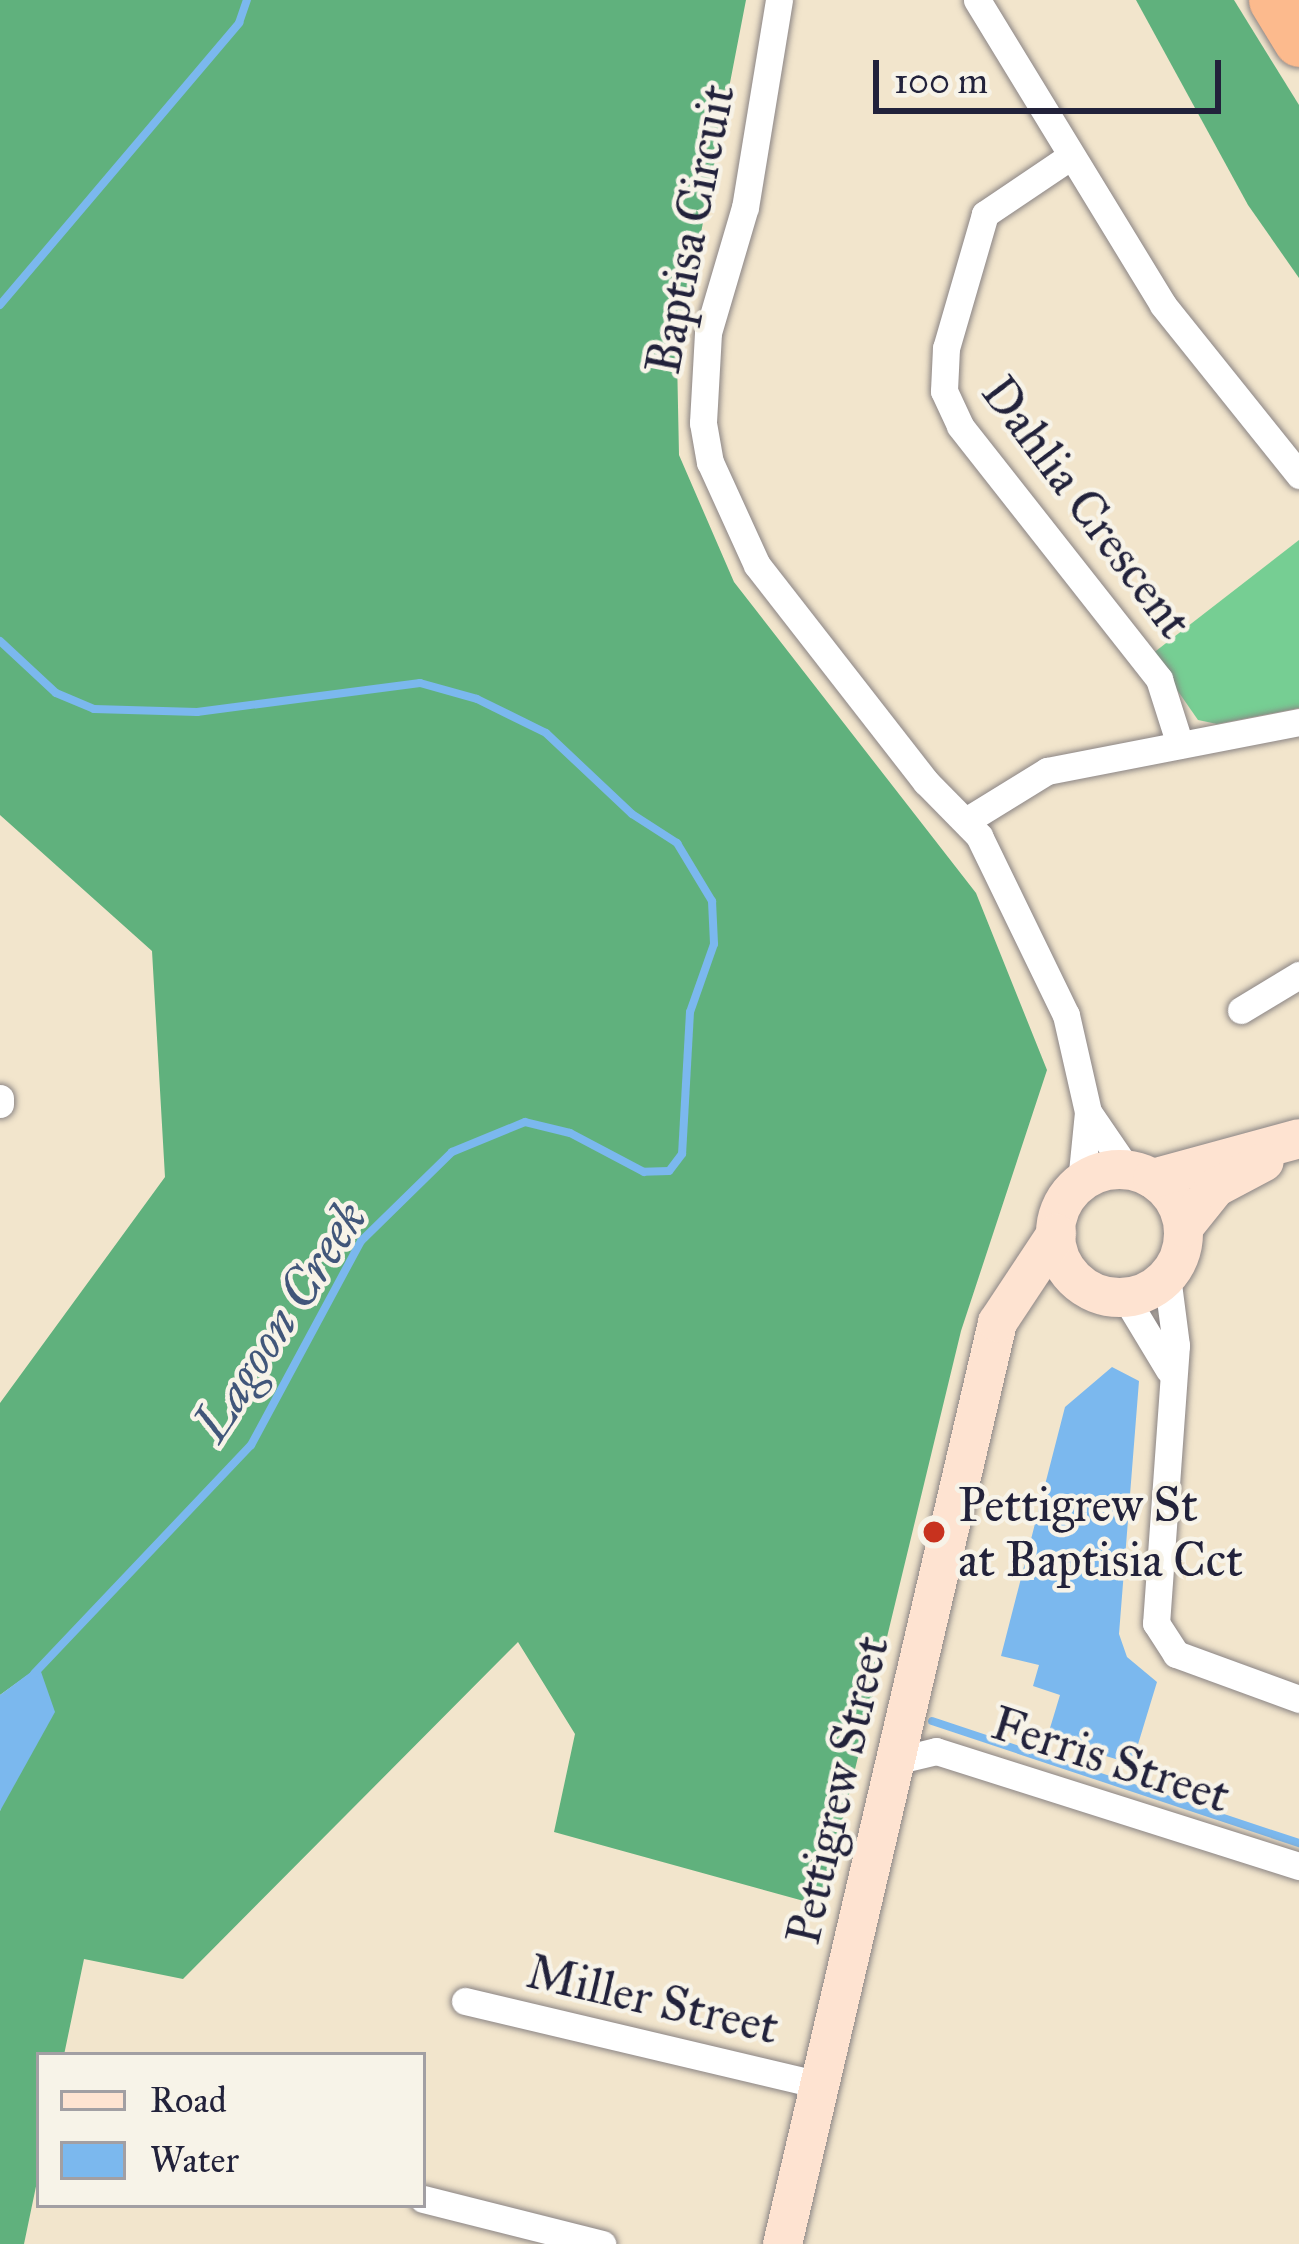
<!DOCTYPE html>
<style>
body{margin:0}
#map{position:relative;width:1299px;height:2244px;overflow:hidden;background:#f2e5cc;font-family:"IM FELL Great Primer",serif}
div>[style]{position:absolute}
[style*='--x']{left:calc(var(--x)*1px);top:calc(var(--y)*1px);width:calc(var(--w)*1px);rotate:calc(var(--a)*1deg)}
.green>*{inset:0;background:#76ce93}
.forest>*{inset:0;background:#60b17d}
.water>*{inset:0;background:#7bb8ee}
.stream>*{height:8px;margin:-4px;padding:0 4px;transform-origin:4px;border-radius:4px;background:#7bb8ee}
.roads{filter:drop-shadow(0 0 3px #8a8484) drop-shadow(0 0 3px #8a8484)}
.street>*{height:27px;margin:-13.5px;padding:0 13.5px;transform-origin:13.5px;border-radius:13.5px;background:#fff}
.secondary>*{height:39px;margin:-19.5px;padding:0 19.5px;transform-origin:19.5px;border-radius:19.5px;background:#fee3d1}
.secondary>.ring{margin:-19.5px;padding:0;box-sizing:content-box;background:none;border:39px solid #fee3d1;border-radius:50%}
.highway>*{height:51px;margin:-25.5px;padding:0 25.5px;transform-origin:25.5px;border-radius:25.5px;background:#fcba8d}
.dots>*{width:33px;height:33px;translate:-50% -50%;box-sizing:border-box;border:6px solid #f7f3e8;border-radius:50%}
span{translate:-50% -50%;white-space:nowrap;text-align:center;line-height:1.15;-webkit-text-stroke:9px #f7f3e8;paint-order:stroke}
.street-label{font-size:48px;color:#22223b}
.poi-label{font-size:48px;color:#22223b}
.left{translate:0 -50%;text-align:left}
.water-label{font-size:51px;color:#41567a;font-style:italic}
.legend{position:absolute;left:36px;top:2052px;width:390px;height:156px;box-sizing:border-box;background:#f7f3e8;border:3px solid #a29fa3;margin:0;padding:15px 21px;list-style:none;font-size:36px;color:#22223b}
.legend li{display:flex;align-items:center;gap:24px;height:60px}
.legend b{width:60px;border:3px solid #a29fa3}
.scale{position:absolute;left:873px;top:60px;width:348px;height:54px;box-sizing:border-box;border:6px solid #22223b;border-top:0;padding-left:15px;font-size:36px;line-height:42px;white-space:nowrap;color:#22223b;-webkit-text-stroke:9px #f7f3e8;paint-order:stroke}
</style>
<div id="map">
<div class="green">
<i style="clip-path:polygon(1299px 540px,1299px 708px,1217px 724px,1198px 720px,1152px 654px)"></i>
</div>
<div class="forest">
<i style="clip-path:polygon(0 0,746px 0,677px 357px,679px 455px,734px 582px,976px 893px,1047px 1070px,961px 1331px,822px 1906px,554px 1832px,575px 1734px,518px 1642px,183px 1979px,84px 1959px,64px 2055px,39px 2055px,39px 2172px,24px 2244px,0 2244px,0 1811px,39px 1667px,0 1695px,0 1403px,165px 1177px,152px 951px,0 815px)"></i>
<i style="clip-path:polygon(1136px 0,1234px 0,1299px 105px,1299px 278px,1248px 205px)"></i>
</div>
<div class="water">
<i style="clip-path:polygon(1112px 1367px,1139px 1381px,1119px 1634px,1127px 1657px,1157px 1682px,1132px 1764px,1047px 1738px,1060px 1695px,1033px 1686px,1039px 1665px,1001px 1656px,1065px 1407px)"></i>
<i style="clip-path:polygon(39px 1666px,55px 1712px,0 1811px,0 1695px)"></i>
</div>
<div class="stream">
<i style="--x:0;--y:305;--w:370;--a:-49.7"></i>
<i style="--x:239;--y:23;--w:24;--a:-71"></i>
<i style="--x:0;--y:641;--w:76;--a:42.9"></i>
<i style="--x:56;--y:693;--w:41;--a:22.8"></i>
<i style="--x:94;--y:709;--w:103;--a:1.7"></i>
<i style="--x:197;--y:712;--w:225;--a:-7.4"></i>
<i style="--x:420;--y:683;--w:59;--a:15.7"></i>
<i style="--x:477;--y:699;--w:77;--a:26.2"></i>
<i style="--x:546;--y:733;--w:118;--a:43.3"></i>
<i style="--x:632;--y:814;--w:54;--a:32.8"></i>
<i style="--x:677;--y:843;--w:68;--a:58.9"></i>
<i style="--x:712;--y:901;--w:43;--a:87.3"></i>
<i style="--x:714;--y:944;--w:72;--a:109.4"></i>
<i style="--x:690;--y:1012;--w:142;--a:93.2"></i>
<i style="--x:682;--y:1154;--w:21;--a:127"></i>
<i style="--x:669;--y:1171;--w:25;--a:178"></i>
<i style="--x:644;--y:1172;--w:84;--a:-152.2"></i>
<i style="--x:570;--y:1133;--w:46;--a:-166.3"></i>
<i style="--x:525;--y:1122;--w:79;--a:157.7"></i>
<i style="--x:452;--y:1152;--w:127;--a:135.6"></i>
<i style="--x:361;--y:1241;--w:232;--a:118.3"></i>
<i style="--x:251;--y:1445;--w:315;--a:133.5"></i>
<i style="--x:932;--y:1721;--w:387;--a:18.4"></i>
</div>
<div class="roads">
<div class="street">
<i style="--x:779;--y:0;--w:210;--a:99.3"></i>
<i style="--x:745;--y:207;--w:131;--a:106.4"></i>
<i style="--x:708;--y:333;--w:90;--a:93.2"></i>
<i style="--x:703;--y:423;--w:40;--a:80"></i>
<i style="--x:710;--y:462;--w:113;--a:65.5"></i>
<i style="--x:757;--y:565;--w:275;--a:52.1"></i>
<i style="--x:926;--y:782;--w:76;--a:45.5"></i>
<i style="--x:979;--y:836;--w:199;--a:64.1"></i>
<i style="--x:1066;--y:1015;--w:99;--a:77.2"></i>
<i style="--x:1088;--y:1112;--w:70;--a:95.7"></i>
<i style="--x:977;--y:0;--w:357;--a:58.6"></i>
<i style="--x:1163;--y:305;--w:218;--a:51.3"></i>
<i style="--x:1071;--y:156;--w:104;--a:146"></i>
<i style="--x:985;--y:214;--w:140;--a:106.2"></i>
<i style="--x:946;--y:348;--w:43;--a:92.7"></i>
<i style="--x:944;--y:391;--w:38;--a:65"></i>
<i style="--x:960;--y:426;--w:322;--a:51.8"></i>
<i style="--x:1159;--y:679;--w:69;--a:72.3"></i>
<i style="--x:969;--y:819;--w:92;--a:-31.6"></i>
<i style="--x:1047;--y:771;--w:257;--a:-11"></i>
<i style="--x:1241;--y:1010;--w:68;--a:-31.1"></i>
<i style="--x:0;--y:1098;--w:6;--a:90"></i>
<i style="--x:1088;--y:1112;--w:69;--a:55.6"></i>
<i style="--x:1167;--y:1276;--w:70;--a:82.6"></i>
<i style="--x:1176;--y:1345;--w:279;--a:94.1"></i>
<i style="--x:1156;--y:1623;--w:37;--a:57"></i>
<i style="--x:1176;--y:1654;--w:131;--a:20.1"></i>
<i style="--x:1125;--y:1297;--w:85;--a:58.9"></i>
<i style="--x:895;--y:1761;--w:42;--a:-13.7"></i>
<i style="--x:936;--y:1751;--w:381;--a:17.6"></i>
<i style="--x:465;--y:2001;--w:364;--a:13.3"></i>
<i style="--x:423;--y:2199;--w:185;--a:14.1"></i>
</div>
<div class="secondary">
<i class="ring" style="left:1055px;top:1169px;width:89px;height:89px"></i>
<i style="--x:1152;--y:1178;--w:152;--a:-15.2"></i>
<i style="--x:1183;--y:1227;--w:51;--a:-51.3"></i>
<i style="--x:1215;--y:1187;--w:55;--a:-28"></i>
<i style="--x:782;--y:2244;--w:947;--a:-76.87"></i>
<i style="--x:997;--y:1322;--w:107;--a:-56.5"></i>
</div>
<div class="highway">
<i style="--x:1274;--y:0;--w:48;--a:58.6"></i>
</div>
</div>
<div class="dots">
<i style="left:934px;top:1532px;background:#c8321e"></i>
</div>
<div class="street-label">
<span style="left:690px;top:229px;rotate:-79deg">Baptisa Circuit</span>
<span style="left:1087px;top:507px;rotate:53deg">Dahlia Crescent</span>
<span style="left:1111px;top:1759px;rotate:18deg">Ferris Street</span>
<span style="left:837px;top:1790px;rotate:-77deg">Pettigrew Street</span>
<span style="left:653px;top:1999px;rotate:13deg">Miller Street</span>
</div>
<div class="poi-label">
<span class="left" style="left:958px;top:1532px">Pettigrew St<br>at Baptisia Cct</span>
</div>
<div class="water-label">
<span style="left:280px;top:1321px;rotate:-57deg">Lagoon Creek</span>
</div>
<ul class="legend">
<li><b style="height:15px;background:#fee3d1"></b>Road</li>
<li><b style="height:33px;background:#7bb8ee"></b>Water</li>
</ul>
<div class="scale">100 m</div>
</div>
